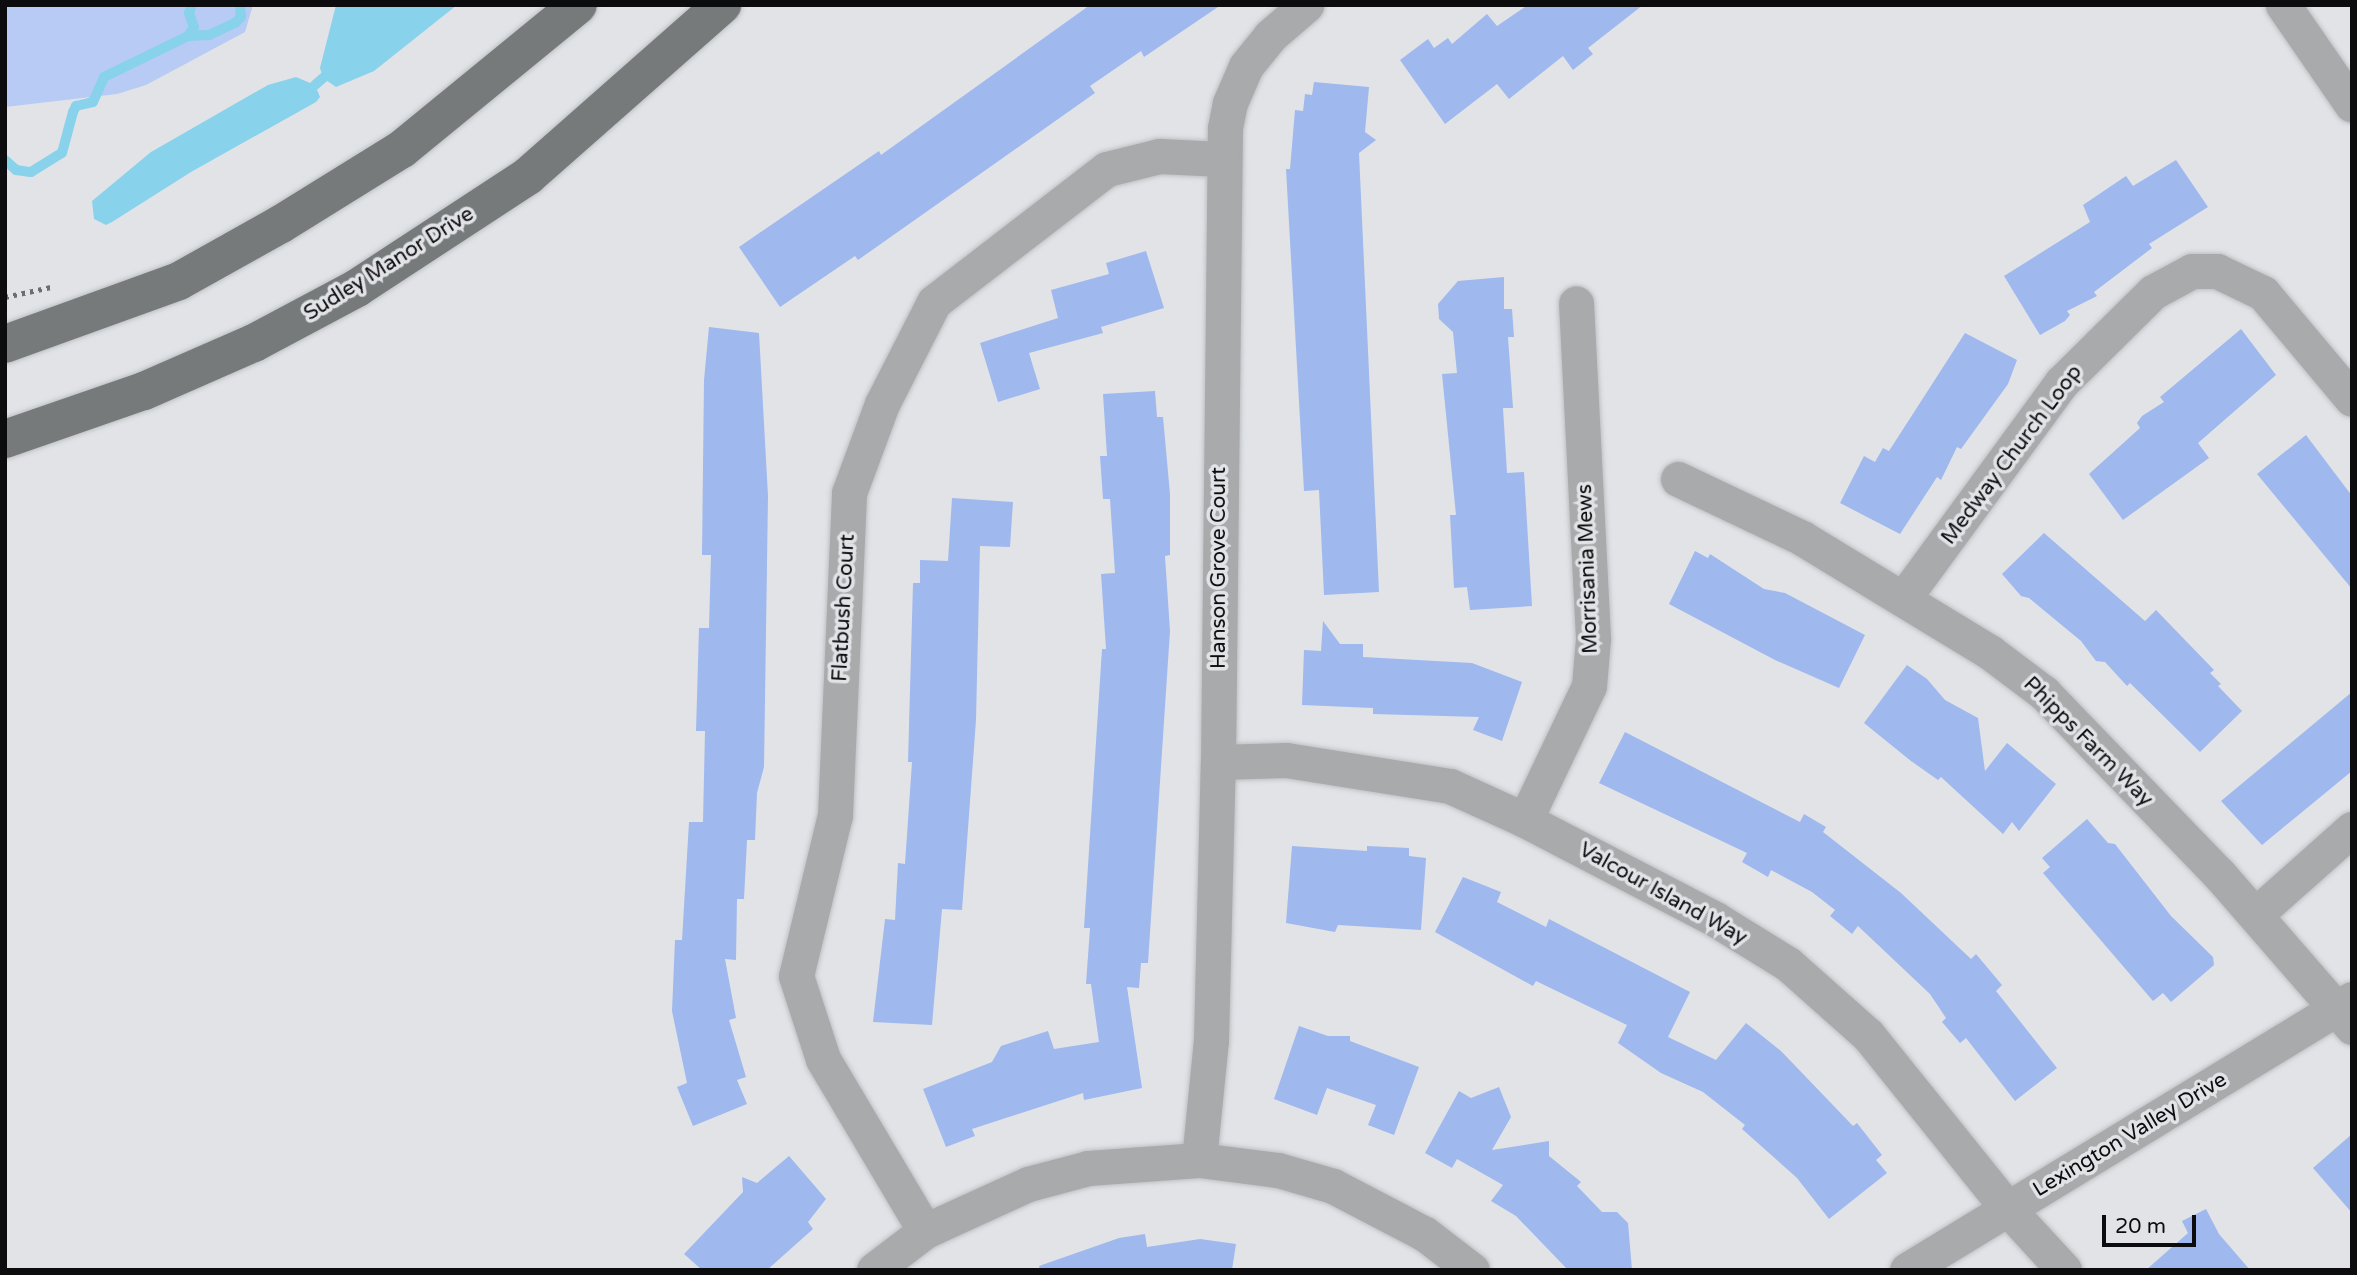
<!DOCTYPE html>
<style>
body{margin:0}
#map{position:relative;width:2357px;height:1275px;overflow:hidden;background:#e1e3e7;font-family:"Varela Round",sans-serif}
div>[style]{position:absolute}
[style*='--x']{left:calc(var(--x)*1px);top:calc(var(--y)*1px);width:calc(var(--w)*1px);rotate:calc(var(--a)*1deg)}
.green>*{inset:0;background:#b8cbf5}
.water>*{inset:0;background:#88d2eb}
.stream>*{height:10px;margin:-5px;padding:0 5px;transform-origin:5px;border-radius:5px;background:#88d2eb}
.building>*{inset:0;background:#9fb8ee}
.path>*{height:4.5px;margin-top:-2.25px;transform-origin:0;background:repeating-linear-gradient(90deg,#6d6e71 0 3.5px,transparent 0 8.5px)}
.roads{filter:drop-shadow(0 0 2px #bfc1c4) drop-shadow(0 0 2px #bfc1c4)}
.minor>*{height:35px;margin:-17.5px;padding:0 17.5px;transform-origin:17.5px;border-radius:17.5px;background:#a8aaab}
.major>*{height:38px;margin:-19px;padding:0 19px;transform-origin:19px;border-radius:19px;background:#767a7b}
span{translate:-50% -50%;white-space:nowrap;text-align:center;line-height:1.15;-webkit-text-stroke:7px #e1e3e7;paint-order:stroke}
.street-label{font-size:21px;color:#0c0c0e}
.frame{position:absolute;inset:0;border:7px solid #0c0c0e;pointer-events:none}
.scale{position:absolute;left:2102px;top:1215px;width:94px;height:32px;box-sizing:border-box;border:4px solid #0c0c0e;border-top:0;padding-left:9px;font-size:21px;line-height:24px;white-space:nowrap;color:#0c0c0e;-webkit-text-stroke:5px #e1e3e7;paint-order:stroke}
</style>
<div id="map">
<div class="green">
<i style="clip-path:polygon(5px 5px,253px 5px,245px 32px,146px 85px,117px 94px,5px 107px)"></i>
</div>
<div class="water">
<i style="clip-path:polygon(336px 5px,457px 5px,374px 71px,336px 87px,323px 78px,320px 68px)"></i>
<i style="clip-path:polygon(296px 77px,315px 85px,320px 97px,316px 102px,191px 172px,112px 222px,106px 225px,94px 219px,92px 201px,151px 152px,268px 85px)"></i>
</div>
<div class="stream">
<i style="--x:188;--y:36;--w:11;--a:-56"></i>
<i style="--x:194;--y:27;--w:15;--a:-110"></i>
<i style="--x:189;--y:13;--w:9;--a:-69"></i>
<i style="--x:315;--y:85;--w:11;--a:-41"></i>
<i style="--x:5;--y:160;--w:15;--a:42"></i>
<i style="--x:16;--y:170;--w:15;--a:8"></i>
<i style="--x:31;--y:172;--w:36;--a:-32"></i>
<i style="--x:62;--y:153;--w:42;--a:-75"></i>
<i style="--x:73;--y:112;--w:7;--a:-63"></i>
<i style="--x:76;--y:106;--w:17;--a:-13"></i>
<i style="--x:93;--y:102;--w:27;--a:-66"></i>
<i style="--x:104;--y:77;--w:93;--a:-26"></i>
<i style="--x:188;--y:36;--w:21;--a:-3"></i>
<i style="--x:209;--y:35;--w:29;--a:-25"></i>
<i style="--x:235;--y:23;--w:8;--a:-45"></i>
<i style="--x:241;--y:17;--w:12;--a:-95"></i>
</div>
<div class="building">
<i style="clip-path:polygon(1090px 5px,1221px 5px,1144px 57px,1141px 51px,1090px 86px,1095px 93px,858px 260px,855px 256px,780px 307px,739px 247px,879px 151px,881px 155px)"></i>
<i style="clip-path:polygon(1528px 5px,1643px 5px,1588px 48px,1593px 54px,1573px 70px,1563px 56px,1509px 99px,1497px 84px,1445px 124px,1400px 60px,1428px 39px,1434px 48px,1448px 38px,1452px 44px,1487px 14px,1497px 26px)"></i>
<i style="clip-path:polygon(1314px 82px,1369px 87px,1365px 132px,1376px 140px,1359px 153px,1379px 592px,1324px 595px,1319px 490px,1304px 491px,1286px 169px,1290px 169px,1295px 110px,1303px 111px,1305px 94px,1312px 95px)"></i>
<i style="clip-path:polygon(2176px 160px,2208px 207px,2149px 244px,2152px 248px,2094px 292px,2097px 296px,2067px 311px,2070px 315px,2065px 321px,2040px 335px,2004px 276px,2090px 222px,2083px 205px,2126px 176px,2133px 186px)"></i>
<i style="clip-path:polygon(1146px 251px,1164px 308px,1101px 327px,1103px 333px,1029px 353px,1040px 389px,998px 402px,980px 343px,1058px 318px,1051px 290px,1109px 274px,1106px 263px)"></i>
<i style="clip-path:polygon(1504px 277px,1504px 309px,1512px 309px,1514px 337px,1508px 337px,1513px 408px,1503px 408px,1507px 473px,1524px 472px,1532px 606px,1470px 610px,1467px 587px,1454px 588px,1450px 515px,1456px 515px,1442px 374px,1457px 373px,1453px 332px,1439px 319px,1438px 304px,1458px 281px)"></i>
<i style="clip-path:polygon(709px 327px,759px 333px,768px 496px,764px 767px,757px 793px,755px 840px,747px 840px,744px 899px,737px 899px,736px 960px,725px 959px,736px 1018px,729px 1020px,746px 1077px,737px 1080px,747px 1104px,693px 1126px,677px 1087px,687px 1083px,672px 1011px,675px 940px,682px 940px,689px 822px,703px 822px,705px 731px,696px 731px,699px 628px,709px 628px,711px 555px,702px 555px,704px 380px)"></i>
<i style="clip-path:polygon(2241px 329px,2276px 375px,2198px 443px,2209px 458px,2123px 520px,2089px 474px,2140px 428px,2137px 423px,2142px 416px,2164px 402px,2160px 397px)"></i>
<i style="clip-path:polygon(1965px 333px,2017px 360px,2008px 384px,1961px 449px,1957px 447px,1941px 480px,1937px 477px,1900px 534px,1840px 503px,1864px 456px,1875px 462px,1883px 448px,1889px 451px)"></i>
<i style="clip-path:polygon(1155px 391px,1157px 417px,1163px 417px,1170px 494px,1170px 555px,1165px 556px,1170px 631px,1148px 963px,1141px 963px,1139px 988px,1127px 987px,1142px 1088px,1084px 1100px,1083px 1093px,972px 1129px,975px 1136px,946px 1147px,923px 1089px,992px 1062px,1001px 1046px,1048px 1031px,1054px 1049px,1099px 1042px,1091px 984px,1086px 984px,1090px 928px,1084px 928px,1102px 649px,1106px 649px,1101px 574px,1115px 573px,1110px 499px,1103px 499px,1100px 456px,1107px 456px,1103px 394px)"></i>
<i style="clip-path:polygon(2306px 435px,2352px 496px,2352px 589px,2257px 474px)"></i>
<i style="clip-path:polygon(952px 498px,1013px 502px,1010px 547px,980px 546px,976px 720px,962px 910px,942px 909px,932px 1025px,873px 1022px,885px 919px,895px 920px,898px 863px,905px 864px,912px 762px,908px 762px,913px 583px,920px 583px,920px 560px,948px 561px)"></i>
<i style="clip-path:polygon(2044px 533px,2145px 621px,2156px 610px,2214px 670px,2210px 673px,2221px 684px,2218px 686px,2242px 711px,2200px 752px,2130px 683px,2127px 686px,2105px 662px,2096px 661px,2081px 641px,2029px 598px,2021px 596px,2002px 574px)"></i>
<i style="clip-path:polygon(1695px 551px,1708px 558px,1710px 554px,1764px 589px,1785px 593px,1865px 635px,1839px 688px,1775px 660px,1669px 604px)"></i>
<i style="clip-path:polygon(1323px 621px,1340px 644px,1363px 644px,1363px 657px,1472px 663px,1522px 682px,1502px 741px,1473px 730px,1479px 717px,1373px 714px,1373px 708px,1302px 705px,1304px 650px,1321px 651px)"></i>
<i style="clip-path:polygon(1907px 665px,1927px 679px,1945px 700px,1978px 718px,1985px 771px,2007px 743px,2056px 784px,2019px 831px,2012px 822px,2003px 834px,1941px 777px,1938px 780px,1911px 761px,1864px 723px)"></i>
<i style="clip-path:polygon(2352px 692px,2352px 771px,2262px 845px,2221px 801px)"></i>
<i style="clip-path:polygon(1625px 732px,1800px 822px,1804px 814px,1826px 827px,1823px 832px,1901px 893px,1971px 959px,1976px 954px,2002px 985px,1996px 991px,2057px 1068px,2015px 1101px,1966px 1038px,1960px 1043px,1942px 1022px,1946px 1018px,1930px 994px,1858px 926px,1852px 934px,1830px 916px,1835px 910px,1812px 892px,1771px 870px,1768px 877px,1742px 862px,1747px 853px,1599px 783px)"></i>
<i style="clip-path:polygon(2087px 819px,2108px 843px,2115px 844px,2171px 916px,2213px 957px,2214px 965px,2171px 1002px,2163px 993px,2153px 1001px,2043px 873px,2050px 867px,2042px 858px)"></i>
<i style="clip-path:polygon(1292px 846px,1367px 851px,1367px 846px,1409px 848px,1409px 856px,1426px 858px,1421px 930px,1338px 925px,1335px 932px,1286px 923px)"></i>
<i style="clip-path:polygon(1463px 877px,1501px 892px,1497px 902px,1546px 927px,1549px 919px,1690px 992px,1668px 1037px,1716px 1060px,1746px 1023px,1781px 1051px,1853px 1126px,1857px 1123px,1882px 1155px,1876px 1160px,1887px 1173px,1829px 1219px,1797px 1178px,1742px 1129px,1745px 1125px,1703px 1092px,1661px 1073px,1618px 1043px,1627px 1025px,1536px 981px,1533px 986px,1435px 932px)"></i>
<i style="clip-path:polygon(1299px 1026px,1328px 1036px,1350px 1036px,1350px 1041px,1419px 1067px,1394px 1135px,1368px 1125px,1376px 1105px,1327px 1088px,1317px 1115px,1274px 1099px)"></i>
<i style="clip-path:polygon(1499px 1087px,1511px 1117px,1492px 1150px,1549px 1141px,1549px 1156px,1581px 1182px,1577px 1186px,1602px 1212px,1617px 1212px,1628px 1223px,1632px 1270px,1568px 1270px,1516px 1216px,1491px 1201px,1503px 1185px,1457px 1159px,1452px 1168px,1425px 1153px,1459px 1091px,1471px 1098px)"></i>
<i style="clip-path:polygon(2352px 1134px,2352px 1213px,2313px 1168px)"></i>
<i style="clip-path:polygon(789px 1156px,826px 1199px,808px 1222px,813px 1229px,767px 1270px,702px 1270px,684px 1254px,743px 1192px,742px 1177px,757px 1183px)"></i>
<i style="clip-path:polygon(2206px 1209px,2219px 1234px,2250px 1270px,2146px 1270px,2188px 1233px,2182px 1221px)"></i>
<i style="clip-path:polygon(1145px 1234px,1147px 1247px,1200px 1239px,1236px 1244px,1232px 1270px,1040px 1270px,1039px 1266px,1119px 1238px)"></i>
</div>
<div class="path">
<i style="--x:5;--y:297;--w:47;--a:-12.3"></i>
</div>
<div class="roads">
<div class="minor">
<i style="--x:2283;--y:5;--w:121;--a:55.4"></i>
<i style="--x:1678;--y:479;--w:137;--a:25.4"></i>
<i style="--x:1802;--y:538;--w:221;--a:31.3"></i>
<i style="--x:1991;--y:653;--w:66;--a:37"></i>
<i style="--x:2044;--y:693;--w:252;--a:46"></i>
<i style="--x:2219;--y:874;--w:203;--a:49"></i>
<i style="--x:1903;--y:599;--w:269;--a:-53.8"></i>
<i style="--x:2062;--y:382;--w:128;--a:-44.7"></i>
<i style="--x:2153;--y:292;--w:44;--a:-28.3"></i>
<i style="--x:2192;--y:271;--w:25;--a:0"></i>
<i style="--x:2217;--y:271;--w:51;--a:25.6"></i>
<i style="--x:2263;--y:293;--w:138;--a:50"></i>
<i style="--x:1218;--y:762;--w:68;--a:-1.7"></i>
<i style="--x:1286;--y:760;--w:166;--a:9"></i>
<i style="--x:1450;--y:786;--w:82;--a:24.4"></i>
<i style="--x:1525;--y:820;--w:214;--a:27.5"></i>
<i style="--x:1715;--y:919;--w:86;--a:31.7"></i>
<i style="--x:1788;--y:964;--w:107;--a:41.6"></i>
<i style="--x:1868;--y:1035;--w:223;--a:51.2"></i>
<i style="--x:2008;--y:1209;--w:83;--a:47.4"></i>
<i style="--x:1525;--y:820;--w:148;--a:-64.5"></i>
<i style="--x:1589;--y:686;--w:48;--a:-85.2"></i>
<i style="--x:1593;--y:638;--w:335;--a:-92.9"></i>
<i style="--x:2255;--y:915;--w:130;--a:-41.6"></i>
<i style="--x:1199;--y:1160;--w:121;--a:-84.3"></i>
<i style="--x:1211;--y:1040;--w:278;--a:-88.6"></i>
<i style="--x:1218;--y:762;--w:634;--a:-89.37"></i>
<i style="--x:1225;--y:128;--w:25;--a:-79"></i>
<i style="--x:1230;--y:103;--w:40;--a:-66.6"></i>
<i style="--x:1246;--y:66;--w:38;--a:-51"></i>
<i style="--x:1270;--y:36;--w:48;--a:-40.7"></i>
<i style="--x:925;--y:1231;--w:200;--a:-120.7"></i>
<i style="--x:823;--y:1059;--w:87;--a:-108"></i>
<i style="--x:796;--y:976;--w:166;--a:-76.4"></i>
<i style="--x:835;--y:815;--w:322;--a:-87.5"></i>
<i style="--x:849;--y:493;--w:95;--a:-69.7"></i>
<i style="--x:882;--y:404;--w:114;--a:-63"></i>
<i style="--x:934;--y:302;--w:218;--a:-37.6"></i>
<i style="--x:1107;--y:169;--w:54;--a:-14"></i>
<i style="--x:1159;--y:156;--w:63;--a:2.7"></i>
<i style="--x:874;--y:1270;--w:64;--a:-37.4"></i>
<i style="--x:925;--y:1231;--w:113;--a:-24.5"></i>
<i style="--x:1028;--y:1184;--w:62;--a:-14.9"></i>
<i style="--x:1088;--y:1168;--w:111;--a:-4.1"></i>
<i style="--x:1199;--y:1160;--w:80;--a:7.2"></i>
<i style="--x:1278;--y:1170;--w:57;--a:16.2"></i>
<i style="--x:1333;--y:1186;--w:104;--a:27.6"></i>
<i style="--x:1425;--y:1234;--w:59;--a:37.5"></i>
<i style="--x:1907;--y:1270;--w:521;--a:-31.34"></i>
</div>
<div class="major">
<i style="--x:5;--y:344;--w:185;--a:-19.9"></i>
<i style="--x:179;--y:281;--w:117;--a:-29.2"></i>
<i style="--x:281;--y:224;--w:142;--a:-31.8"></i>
<i style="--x:402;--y:149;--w:227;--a:-39.3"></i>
<i style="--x:5;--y:439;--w:147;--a:-19.1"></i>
<i style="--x:144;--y:391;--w:120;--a:-23.6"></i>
<i style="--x:254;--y:343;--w:117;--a:-28.1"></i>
<i style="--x:357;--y:288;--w:204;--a:-33.2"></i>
<i style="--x:528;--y:176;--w:259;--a:-41.4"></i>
</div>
</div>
<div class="street-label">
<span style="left:389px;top:264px;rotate:-32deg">Sudley Manor Drive</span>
<span style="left:2012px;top:455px;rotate:-53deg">Medway Church Loop</span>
<span style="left:1219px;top:568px;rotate:-90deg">Hanson Grove Court</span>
<span style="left:1588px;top:569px;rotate:-92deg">Morrisania Mews</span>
<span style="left:844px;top:608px;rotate:-87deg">Flatbush Court</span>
<span style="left:2088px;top:742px;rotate:45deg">Phipps Farm Way</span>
<span style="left:1663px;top:894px;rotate:29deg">Valcour Island Way</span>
<span style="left:2130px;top:1135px;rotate:-31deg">Lexington Valley Drive</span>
</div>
<div class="frame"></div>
<div class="scale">20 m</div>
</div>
